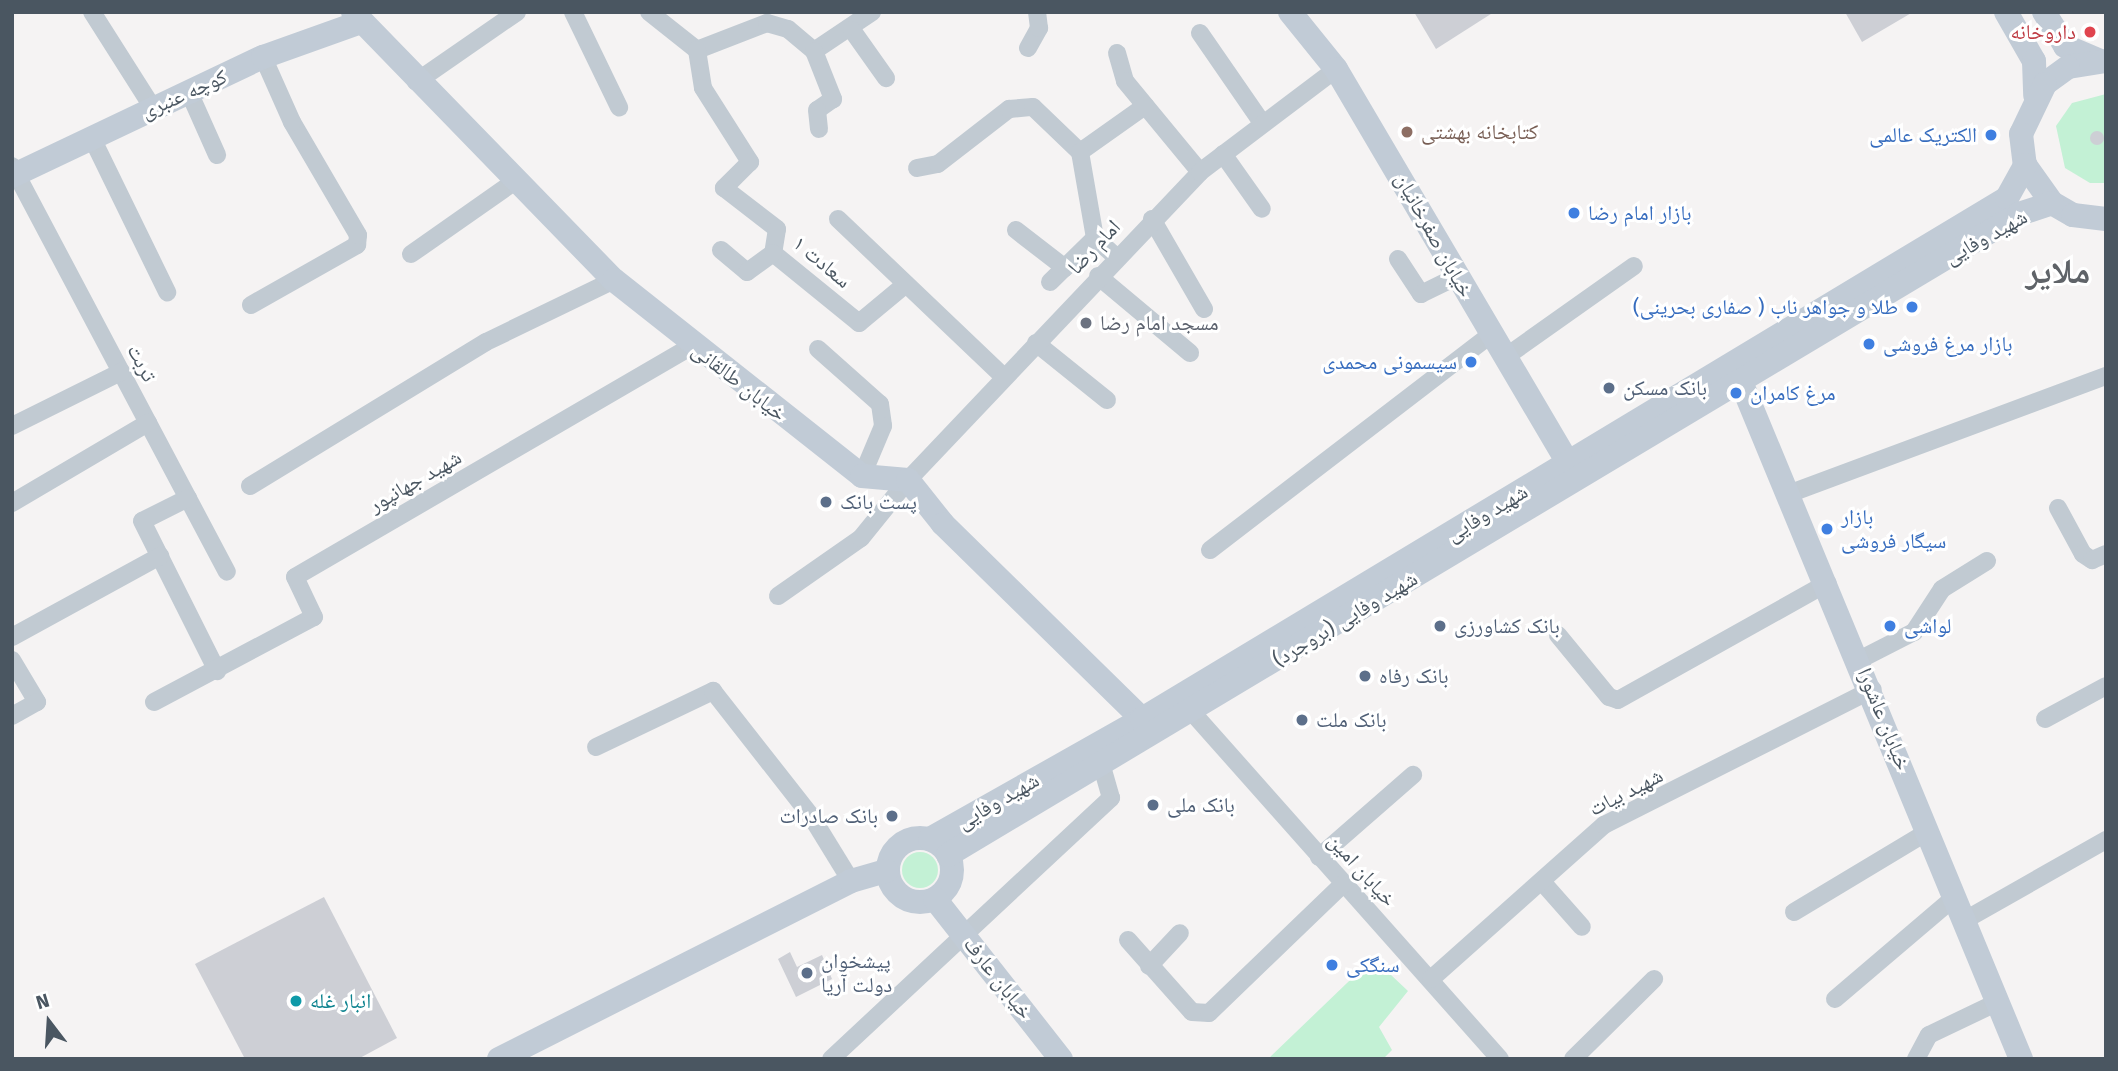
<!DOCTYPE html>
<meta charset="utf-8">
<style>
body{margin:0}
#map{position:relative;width:2118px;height:1071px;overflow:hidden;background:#f5f3f3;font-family:"Fira Sans","Noto Naskh Arabic",sans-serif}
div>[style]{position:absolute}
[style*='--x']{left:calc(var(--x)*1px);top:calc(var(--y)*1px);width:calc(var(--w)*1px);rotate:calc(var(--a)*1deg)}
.green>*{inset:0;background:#c3f1d5}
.round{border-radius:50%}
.building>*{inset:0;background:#cdcfd5}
.street>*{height:18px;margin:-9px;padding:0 9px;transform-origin:9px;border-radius:9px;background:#c1cad2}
.secondary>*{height:24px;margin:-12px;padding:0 12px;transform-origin:12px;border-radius:12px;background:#c1cbd6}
.secondary>.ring{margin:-12px;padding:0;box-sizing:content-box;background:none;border:24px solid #c1cbd6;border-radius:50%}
.dots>*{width:19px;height:19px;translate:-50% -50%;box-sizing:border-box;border:4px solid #fff;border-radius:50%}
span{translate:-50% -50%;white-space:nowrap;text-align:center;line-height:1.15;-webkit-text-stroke:6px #fff;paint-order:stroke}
.health-label{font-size:21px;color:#be3a42}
.right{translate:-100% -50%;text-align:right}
.street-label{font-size:21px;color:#4a5661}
.education-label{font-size:21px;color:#785e54}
.left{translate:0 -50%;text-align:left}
.shop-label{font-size:21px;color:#366cbe}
.worship-label{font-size:21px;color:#5b616d}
.service-label{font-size:21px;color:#4e5e75}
.culture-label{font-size:21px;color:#0d838f}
.town-label{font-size:35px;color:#5f6368;font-weight:700}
.frame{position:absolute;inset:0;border:14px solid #4a5661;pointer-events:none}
.north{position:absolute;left:14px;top:987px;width:70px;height:70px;-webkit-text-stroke:5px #fff;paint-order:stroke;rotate:343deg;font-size:19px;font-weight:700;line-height:28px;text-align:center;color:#4a5661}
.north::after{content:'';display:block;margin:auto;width:24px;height:32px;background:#4a5661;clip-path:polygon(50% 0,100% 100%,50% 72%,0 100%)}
</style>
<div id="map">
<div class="green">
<i style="clip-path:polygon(2106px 94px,2106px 183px,2090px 183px,2065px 168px,2056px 126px,2072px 103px)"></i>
<i class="round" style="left:902px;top:852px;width:36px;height:36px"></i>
<i style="clip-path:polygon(1373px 958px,1408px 991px,1379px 1027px,1392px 1050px,1383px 1059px,1268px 1059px)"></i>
</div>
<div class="building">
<i style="clip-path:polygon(1414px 12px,1494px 12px,1436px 49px)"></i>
<i style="clip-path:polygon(1845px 12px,1913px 12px,1862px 42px)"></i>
<i class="round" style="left:2090px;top:131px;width:14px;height:14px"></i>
<i style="clip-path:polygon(324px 897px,397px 1038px,358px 1059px,245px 1059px,195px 964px)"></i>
<i style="clip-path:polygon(790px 952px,797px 967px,822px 955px,832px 979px,796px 997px,778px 959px)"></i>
</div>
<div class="street">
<i style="--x:92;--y:12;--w:114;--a:57.6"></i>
<i style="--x:573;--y:12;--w:106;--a:64.2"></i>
<i style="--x:649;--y:12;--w:61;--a:38.4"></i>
<i style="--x:697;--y:50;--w:75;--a:-21.1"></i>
<i style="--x:767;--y:23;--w:22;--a:16"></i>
<i style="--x:788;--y:29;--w:34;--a:40"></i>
<i style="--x:814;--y:51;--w:70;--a:-33.9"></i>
<i style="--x:852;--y:30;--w:59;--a:54.7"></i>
<i style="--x:1200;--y:33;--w:109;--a:55.4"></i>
<i style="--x:1028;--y:48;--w:23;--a:-61"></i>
<i style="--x:1039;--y:28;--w:16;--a:-97"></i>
<i style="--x:697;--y:50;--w:38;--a:81"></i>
<i style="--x:703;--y:88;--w:88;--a:57.6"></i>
<i style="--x:750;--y:162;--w:37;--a:135"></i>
<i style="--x:724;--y:188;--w:67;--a:37.7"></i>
<i style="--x:777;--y:229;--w:24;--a:99"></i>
<i style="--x:773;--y:253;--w:111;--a:39.1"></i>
<i style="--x:859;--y:323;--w:61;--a:-39.7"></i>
<i style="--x:814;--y:51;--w:52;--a:68.4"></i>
<i style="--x:833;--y:99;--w:19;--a:145"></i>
<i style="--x:817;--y:110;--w:19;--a:84"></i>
<i style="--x:1117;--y:53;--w:29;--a:74"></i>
<i style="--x:1125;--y:81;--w:118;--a:50.5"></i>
<i style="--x:416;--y:82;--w:123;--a:-34.7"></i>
<i style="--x:189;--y:92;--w:69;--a:66"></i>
<i style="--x:91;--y:136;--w:174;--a:64"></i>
<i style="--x:1080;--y:152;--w:80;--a:-35.3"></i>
<i style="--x:1223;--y:154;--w:67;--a:54.7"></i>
<i style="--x:12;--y:166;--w:459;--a:62.1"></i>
<i style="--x:917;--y:168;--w:21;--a:-11"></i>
<i style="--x:938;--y:164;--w:90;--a:-37.8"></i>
<i style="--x:1009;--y:109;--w:24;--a:-5"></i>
<i style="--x:1033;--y:107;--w:65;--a:43.8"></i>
<i style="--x:1080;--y:152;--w:87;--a:80.1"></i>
<i style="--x:1095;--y:238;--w:28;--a:42"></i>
<i style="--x:838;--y:219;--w:229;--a:43.6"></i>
<i style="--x:1152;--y:219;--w:104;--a:60"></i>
<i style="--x:1016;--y:230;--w:62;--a:37.8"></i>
<i style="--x:721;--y:250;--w:34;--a:40"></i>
<i style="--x:747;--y:272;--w:32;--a:-36"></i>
<i style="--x:411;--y:254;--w:126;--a:-35"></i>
<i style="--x:1398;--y:259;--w:42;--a:56.7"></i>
<i style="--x:1421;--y:294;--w:39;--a:-26"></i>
<i style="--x:1098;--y:276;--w:120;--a:39.9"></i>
<i style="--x:1050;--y:282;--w:63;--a:-44.4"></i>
<i style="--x:251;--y:305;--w:122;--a:-29.5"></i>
<i style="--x:357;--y:245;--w:10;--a:-84"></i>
<i style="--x:358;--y:235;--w:131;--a:-120.3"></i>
<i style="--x:292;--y:122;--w:71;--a:-114"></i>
<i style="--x:1036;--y:343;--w:91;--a:38.8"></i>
<i style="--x:818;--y:349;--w:83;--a:41.6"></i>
<i style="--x:880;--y:404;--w:22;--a:82"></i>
<i style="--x:883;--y:426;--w:54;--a:112.8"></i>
<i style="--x:1504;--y:358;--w:159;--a:-35.3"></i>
<i style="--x:12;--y:426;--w:122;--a:-26.4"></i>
<i style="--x:250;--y:486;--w:276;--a:-31.4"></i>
<i style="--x:486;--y:342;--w:142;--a:-25.8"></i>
<i style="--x:1791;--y:493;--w:336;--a:-20.4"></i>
<i style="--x:188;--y:498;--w:51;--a:153.4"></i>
<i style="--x:142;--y:521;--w:168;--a:63.4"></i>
<i style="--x:12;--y:503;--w:158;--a:-30.5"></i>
<i style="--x:2058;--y:508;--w:52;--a:61.5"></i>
<i style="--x:2083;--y:554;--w:11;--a:34"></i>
<i style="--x:2092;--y:560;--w:15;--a:-23"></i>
<i style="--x:1210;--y:550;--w:353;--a:-37.5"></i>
<i style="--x:778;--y:596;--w:101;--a:-34.9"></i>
<i style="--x:861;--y:538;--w:75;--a:-51"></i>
<i style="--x:908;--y:480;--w:424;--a:-46.5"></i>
<i style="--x:1200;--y:172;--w:171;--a:-37.1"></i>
<i style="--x:1558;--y:635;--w:80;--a:50.6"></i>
<i style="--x:1609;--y:697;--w:9;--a:18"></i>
<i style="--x:1618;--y:700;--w:240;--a:-29.2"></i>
<i style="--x:12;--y:637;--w:169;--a:-28.7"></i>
<i style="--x:12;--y:660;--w:49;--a:59.2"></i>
<i style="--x:37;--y:702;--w:29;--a:151"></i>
<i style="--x:1859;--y:660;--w:62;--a:-27"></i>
<i style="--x:1914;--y:632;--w:51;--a:-56.9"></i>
<i style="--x:1942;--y:589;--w:53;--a:-31.9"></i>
<i style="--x:154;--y:702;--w:181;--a:-28"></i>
<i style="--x:314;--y:617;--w:44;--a:-115.4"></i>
<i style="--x:295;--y:577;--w:459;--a:-30.2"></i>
<i style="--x:1191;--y:711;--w:465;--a:48.4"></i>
<i style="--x:2045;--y:719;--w:69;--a:-28.4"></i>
<i style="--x:596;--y:747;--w:130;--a:-25.6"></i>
<i style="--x:713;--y:691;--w:159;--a:51.9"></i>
<i style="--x:811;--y:816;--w:76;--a:58.4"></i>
<i style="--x:1319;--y:857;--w:125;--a:-41.1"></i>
<i style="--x:1544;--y:884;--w:57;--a:48.5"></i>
<i style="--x:1794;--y:912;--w:157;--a:-31"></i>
<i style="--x:1965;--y:920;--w:162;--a:-29.6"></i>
<i style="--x:1128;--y:940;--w:96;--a:48.4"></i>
<i style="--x:1192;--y:1012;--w:17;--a:3"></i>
<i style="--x:1209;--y:1013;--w:186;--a:-43.9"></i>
<i style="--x:1149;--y:966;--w:45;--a:-46.8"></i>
<i style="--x:1431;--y:979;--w:232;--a:-41.7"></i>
<i style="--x:1604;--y:825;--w:301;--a:-26.8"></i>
<i style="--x:1835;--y:999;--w:159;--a:-40.4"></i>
<i style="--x:831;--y:1059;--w:383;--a:-43"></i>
<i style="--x:1111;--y:798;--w:33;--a:-106"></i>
<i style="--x:1573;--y:1059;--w:114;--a:-44.6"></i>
<i style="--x:1916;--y:1059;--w:27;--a:-62"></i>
<i style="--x:1929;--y:1035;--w:76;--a:-25.6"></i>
</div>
<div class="secondary">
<i style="--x:353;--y:12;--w:374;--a:45.8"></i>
<i style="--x:614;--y:280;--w:316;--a:38.3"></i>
<i style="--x:862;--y:476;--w:46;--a:5"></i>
<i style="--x:908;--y:480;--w:56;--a:51.5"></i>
<i style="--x:943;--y:524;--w:279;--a:44.4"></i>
<i style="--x:1290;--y:12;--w:73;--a:51.1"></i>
<i style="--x:1336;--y:69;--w:459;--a:59.5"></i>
<i style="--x:2006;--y:12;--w:56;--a:60.3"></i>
<i style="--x:2034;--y:61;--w:34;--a:88"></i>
<i style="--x:2044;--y:12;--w:40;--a:58"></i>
<i style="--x:2065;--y:46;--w:36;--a:23"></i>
<i style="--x:2106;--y:61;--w:38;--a:171"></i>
<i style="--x:2068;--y:67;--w:29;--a:144"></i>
<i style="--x:2045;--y:84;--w:55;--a:115.6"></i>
<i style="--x:2021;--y:134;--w:31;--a:83"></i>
<i style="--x:2025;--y:165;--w:47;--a:54.6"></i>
<i style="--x:2052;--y:203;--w:24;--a:30"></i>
<i style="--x:2073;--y:215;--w:33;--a:7"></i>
<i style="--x:12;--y:176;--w:278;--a:-25.4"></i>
<i style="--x:263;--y:57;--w:104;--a:-19.7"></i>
<i style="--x:1741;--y:382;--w:733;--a:67.53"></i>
<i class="ring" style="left:888px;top:838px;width:40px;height:40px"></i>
<i style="--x:930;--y:839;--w:244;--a:-29.5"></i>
<i style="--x:1142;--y:719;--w:1010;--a:-31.06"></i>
<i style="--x:2007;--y:198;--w:38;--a:-61"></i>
<i style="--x:948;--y:855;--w:1248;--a:-30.9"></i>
<i style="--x:2019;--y:214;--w:35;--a:-18"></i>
<i style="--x:935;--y:899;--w:204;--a:51.8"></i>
<i style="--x:499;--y:1059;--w:394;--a:-26.8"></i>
<i style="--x:851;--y:881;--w:37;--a:-16"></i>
</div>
<div class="dots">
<i style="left:2090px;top:32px;background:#e0444e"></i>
<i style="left:1407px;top:132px;background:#8d6e63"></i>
<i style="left:1991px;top:135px;background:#3f7fe0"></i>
<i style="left:1574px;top:213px;background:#3f7fe0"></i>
<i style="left:1912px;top:307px;background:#3f7fe0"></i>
<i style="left:1086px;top:323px;background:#6b7280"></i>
<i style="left:1869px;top:344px;background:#3f7fe0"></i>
<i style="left:1471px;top:362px;background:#3f7fe0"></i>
<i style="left:1609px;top:388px;background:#5c6f8a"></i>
<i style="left:1736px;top:393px;background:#3f7fe0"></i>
<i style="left:826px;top:502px;background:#5c6f8a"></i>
<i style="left:1827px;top:529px;background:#3f7fe0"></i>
<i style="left:1440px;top:626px;background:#5c6f8a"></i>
<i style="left:1890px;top:626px;background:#3f7fe0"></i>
<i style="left:1365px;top:676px;background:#5c6f8a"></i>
<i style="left:1302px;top:720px;background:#5c6f8a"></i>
<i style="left:1153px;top:805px;background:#5c6f8a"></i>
<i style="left:892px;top:816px;background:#5c6f8a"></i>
<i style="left:1332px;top:965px;background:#3f7fe0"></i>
<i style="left:807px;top:973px;background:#5c6f8a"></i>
<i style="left:296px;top:1001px;background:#0f9aa8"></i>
</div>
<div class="health-label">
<span class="right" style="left:2076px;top:32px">داروخانه</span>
</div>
<div class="street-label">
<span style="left:184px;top:94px;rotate:-24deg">کوچه عنبری</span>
<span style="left:1434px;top:235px;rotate:61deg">خیابان صفرخانیان</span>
<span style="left:1986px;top:237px;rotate:-29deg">شهید وفایی</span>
<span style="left:1094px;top:247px;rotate:-47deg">امام رضا</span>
<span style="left:822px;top:262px;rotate:40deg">سعادت ۱</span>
<span style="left:142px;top:363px;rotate:62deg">تربت</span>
<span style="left:739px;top:382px;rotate:38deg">خیابان طالقانی</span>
<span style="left:415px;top:481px;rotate:-30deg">شهید جهانپور</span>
<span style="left:1487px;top:513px;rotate:-31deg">شهید وفایی</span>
<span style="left:1345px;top:619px;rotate:-31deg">شهید وفایی (بروجرد)</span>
<span style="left:1884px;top:719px;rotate:68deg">خیابان عاشورا</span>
<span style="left:1626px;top:792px;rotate:-27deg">شهید بیات</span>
<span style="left:998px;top:801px;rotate:-30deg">شهید وفایی</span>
<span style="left:1362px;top:870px;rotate:48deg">خیابان امین</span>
<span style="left:998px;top:978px;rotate:52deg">خیابان عارف</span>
</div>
<div class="education-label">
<span class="left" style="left:1421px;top:132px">کتابخانه بهشتی</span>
</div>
<div class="shop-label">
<span class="right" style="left:1977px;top:135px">الکتریک عالمی</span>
<span class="left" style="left:1588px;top:213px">بازار امام رضا</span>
<span class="right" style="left:1898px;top:307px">طلا و جواهر ناب ( صفاری بحرینی)</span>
<span class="left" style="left:1883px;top:344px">بازار مرغ فروشی</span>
<span class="right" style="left:1457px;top:362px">سیسمونی محمدی</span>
<span class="left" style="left:1750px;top:393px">مرغ کامران</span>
<span class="left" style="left:1841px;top:529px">بازار<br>سیگار فروشی</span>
<span class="left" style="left:1904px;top:626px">لواشی</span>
<span class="left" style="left:1346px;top:965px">سنگکی</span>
</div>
<div class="worship-label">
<span class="left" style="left:1100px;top:323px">مسجد امام رضا</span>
</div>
<div class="service-label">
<span class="left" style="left:1623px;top:388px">بانک مسکن</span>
<span class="left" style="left:840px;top:502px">پست بانک</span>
<span class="left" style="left:1454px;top:626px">بانک کشاورزی</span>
<span class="left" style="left:1379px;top:676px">بانک رفاه</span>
<span class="left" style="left:1316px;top:720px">بانک ملت</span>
<span class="left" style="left:1167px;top:805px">بانک ملی</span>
<span class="right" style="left:878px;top:816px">بانک صادرات</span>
<span class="left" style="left:821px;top:973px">پیشخوان<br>دولت آریا</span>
</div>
<div class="culture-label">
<span class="left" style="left:310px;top:1001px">انبار غله</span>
</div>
<div class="town-label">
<span style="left:2058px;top:271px">ملایر</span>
</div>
<div class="frame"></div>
<div class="north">N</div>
</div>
